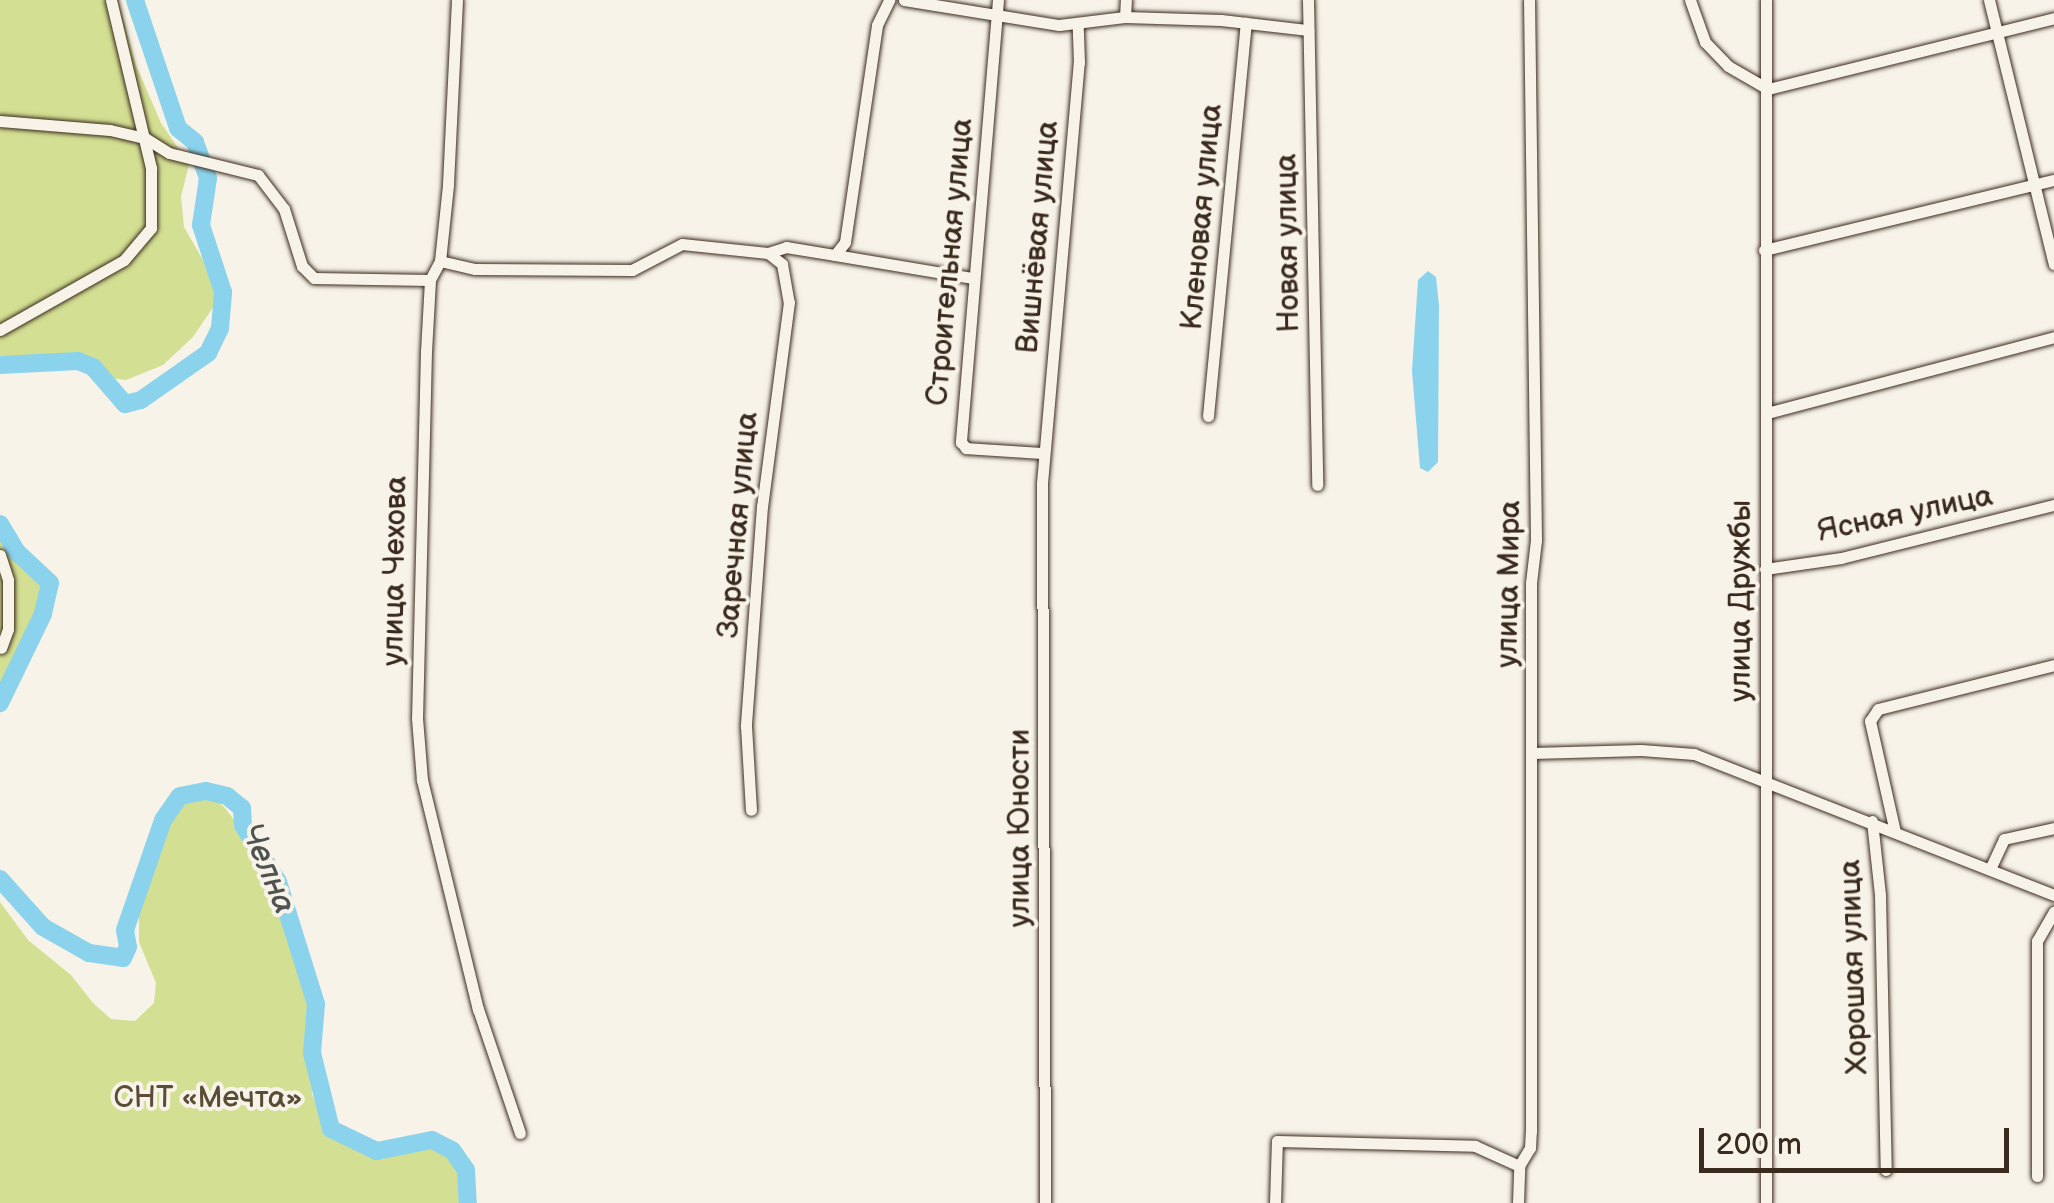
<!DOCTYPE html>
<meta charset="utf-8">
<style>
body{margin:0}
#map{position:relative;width:2054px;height:1203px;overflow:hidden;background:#f7f3e8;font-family:"Balsamiq Sans",sans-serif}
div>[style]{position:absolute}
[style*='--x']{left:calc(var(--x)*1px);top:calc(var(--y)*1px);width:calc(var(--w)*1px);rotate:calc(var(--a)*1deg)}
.green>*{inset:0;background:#d3df92}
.water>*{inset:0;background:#8bd3ed}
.river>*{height:18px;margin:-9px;padding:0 9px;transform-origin:9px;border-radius:9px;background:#8bd3ed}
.roads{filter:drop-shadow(0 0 2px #3b2a1e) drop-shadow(0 0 2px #3b2a1e)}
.minor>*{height:11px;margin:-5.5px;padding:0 5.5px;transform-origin:5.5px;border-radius:5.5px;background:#f7f3e8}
span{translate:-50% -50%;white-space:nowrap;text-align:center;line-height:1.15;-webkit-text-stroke:8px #f7f3e8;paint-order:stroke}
.street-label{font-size:30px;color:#3b2a1e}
.park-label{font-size:30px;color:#594e35}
.water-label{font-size:32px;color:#4f5452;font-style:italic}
.scale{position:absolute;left:1699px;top:1128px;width:310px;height:45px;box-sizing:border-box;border:5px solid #3b2a1e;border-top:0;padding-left:12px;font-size:30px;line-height:35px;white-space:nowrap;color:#3b2a1e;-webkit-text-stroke:8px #f7f3e8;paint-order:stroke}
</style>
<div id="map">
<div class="green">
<i style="clip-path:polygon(0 0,118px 0,136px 65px,161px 123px,189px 164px,181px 197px,184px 227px,203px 260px,215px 292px,214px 306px,193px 337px,163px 365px,126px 380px,100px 377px,75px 365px,36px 363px,0 373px)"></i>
<i style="clip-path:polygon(0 515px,47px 588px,47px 601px,39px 623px,0 686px)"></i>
<i style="clip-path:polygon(187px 791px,209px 793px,224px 807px,246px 835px,277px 888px,302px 965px,311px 1030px,312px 1094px,322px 1117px,376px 1145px,423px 1135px,440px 1141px,454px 1151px,461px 1169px,462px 1203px,0 1203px,0 902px,28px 940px,71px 975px,93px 1003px,111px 1019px,135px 1021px,154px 1003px,156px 983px,139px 942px,139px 873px,166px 807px)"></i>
</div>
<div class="water">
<i style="clip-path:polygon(1428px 271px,1436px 277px,1439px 306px,1438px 462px,1428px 472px,1420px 468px,1412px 371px,1418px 280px)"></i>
</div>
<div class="river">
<i style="--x:0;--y:365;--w:78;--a:-2.9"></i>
<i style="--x:78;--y:361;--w:16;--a:22"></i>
<i style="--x:93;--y:367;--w:49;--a:49.1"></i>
<i style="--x:125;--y:404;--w:16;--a:-14"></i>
<i style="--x:141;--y:400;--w:82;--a:-35"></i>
<i style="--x:208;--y:353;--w:28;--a:-64"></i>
<i style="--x:220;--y:328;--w:36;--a:-85"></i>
<i style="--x:223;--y:292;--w:71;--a:-108.2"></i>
<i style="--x:201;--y:225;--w:48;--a:-81.5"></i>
<i style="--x:208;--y:178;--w:38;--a:-110"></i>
<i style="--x:195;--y:142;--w:22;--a:-141"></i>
<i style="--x:178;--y:128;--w:135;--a:-108.6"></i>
<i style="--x:0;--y:524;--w:33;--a:59"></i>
<i style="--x:17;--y:552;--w:45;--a:43.2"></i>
<i style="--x:50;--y:583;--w:32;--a:103"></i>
<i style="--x:43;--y:614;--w:99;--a:115.8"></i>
<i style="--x:0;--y:879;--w:64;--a:48.1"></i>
<i style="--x:43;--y:927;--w:53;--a:29.5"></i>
<i style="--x:89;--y:953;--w:34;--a:8"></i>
<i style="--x:123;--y:958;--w:12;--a:-66"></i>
<i style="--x:128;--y:947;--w:17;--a:-100"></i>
<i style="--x:125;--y:930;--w:116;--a:-70.9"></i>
<i style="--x:163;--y:820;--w:29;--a:-55"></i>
<i style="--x:180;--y:796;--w:26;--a:-11"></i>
<i style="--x:206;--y:791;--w:22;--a:13"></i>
<i style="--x:227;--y:796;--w:19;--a:39"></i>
<i style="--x:242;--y:808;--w:17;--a:87"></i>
<i style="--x:243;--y:825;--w:67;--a:58.4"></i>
<i style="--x:278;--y:882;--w:128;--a:72.7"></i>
<i style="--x:316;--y:1004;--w:49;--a:94.7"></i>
<i style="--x:312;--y:1053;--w:78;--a:76"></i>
<i style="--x:331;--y:1129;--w:51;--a:25.6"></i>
<i style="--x:377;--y:1151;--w:56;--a:-11.3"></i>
<i style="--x:432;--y:1140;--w:22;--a:27"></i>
<i style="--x:452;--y:1150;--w:24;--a:55"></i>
<i style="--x:466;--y:1170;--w:33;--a:87"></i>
</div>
<div class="roads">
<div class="minor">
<i style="--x:457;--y:0;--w:185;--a:92.8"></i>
<i style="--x:448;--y:185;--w:76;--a:96"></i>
<i style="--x:440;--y:261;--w:21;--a:118"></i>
<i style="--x:430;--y:280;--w:71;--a:93.2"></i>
<i style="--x:426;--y:351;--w:367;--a:91.4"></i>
<i style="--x:417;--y:718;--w:62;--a:85.4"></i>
<i style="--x:422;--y:780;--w:236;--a:76.3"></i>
<i style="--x:478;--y:1009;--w:131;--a:71.3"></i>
<i style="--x:904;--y:0;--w:157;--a:9.2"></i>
<i style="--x:1059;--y:25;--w:66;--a:-6.9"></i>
<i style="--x:1125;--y:17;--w:96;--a:1.8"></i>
<i style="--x:1221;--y:20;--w:88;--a:6.6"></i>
<i style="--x:998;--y:0;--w:444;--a:94.8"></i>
<i style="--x:961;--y:442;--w:8;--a:50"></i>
<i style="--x:966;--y:448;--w:78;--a:3.7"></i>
<i style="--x:1308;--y:0;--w:485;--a:88.9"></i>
<i style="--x:1690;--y:0;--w:45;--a:70.3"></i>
<i style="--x:1705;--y:42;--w:33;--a:46"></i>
<i style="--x:1728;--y:66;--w:46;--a:29.9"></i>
<i style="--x:1768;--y:89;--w:295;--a:-13.9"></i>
<i style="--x:1766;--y:0;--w:1203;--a:90"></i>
<i style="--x:1989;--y:0;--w:272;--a:76.2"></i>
<i style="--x:1125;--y:17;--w:17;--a:-87"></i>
<i style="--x:0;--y:121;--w:110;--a:4.7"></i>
<i style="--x:110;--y:130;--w:36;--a:13"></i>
<i style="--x:145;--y:138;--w:28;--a:32"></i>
<i style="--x:169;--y:153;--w:92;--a:13.9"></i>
<i style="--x:258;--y:175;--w:43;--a:52.6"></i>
<i style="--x:284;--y:209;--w:60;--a:72.5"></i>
<i style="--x:302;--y:266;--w:17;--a:45"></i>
<i style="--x:314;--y:278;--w:116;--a:1"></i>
<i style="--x:1764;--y:250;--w:298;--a:-13.6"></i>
<i style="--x:768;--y:253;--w:19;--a:-18"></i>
<i style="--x:786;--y:247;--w:50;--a:9.3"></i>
<i style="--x:835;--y:255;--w:16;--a:-52"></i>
<i style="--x:845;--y:242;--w:219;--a:-81.6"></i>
<i style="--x:877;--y:25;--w:28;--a:-64"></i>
<i style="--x:835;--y:255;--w:140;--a:9.5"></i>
<i style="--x:440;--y:261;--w:36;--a:13"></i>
<i style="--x:475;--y:269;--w:157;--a:0.4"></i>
<i style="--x:632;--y:270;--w:56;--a:-27.5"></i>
<i style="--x:682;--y:244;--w:86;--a:6"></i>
<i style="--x:768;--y:253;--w:18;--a:38"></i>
<i style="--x:782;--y:264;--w:39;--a:80"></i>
<i style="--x:789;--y:302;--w:206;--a:97.5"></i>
<i style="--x:762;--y:506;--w:221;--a:94.2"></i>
<i style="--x:746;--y:726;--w:84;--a:86.6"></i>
<i style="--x:0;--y:330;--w:142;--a:-29.4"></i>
<i style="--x:124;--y:260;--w:42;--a:-49.8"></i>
<i style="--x:151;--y:228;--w:60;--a:-90"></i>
<i style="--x:151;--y:168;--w:173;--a:-103.4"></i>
<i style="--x:1767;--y:413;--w:297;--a:-14.8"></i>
<i style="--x:1208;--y:416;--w:395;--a:-84.5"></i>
<i style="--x:0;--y:555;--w:26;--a:72"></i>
<i style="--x:8;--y:580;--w:49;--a:90"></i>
<i style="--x:8;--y:629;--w:20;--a:110"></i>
<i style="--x:1765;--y:569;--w:77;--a:-8.2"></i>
<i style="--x:1841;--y:558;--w:219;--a:-14"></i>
<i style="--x:1532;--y:753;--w:109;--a:-1.6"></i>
<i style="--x:1641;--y:750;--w:53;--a:4.3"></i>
<i style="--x:1694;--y:754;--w:387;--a:21.4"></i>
<i style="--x:1872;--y:821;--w:74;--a:83.8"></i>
<i style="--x:1880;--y:895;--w:275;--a:88.8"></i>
<i style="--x:1895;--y:832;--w:114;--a:-102.7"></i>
<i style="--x:1870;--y:721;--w:14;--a:-56"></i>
<i style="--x:1878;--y:709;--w:181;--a:-14"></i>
<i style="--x:1990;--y:869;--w:33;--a:-65"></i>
<i style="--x:2004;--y:839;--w:51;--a:-12.4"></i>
<i style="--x:2037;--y:1176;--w:235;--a:-90"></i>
<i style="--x:2037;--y:941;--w:34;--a:-60"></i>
<i style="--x:1045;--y:1203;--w:720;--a:-90.24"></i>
<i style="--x:1042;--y:483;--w:422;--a:-85"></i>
<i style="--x:1079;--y:63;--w:38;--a:-92"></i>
<i style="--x:1275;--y:1203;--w:62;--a:-88.2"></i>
<i style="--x:1277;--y:1141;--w:198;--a:1.4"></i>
<i style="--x:1475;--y:1146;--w:48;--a:24.4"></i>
<i style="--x:1518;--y:1203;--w:37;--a:-88"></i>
<i style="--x:1519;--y:1166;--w:21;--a:-59"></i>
<i style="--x:1530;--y:1148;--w:17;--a:-87"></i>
<i style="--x:1531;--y:1131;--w:548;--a:-90"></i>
<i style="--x:1531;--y:583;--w:43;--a:-83.4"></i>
<i style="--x:1536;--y:540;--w:540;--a:-90.74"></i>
</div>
</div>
<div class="street-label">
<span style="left:1202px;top:217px;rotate:-85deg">Кленовая улица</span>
<span style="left:1038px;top:237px;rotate:-85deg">Вишнёвая улица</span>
<span style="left:1288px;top:243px;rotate:-91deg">Новая улица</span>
<span style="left:950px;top:262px;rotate:-85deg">Строительная улица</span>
<span style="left:1905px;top:514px;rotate:-12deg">Ясная улица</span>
<span style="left:738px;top:525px;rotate:-85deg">Заречная улица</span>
<span style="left:395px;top:571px;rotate:-89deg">улица Чехова</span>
<span style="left:1509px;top:584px;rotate:-89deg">улица Мира</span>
<span style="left:1741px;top:601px;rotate:-90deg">улица Дружбы</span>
<span style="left:1020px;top:828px;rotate:-90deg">улица Юности</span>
<span style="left:1854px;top:967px;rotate:-92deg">Хорошая улица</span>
</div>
<div class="park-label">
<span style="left:208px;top:1098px">СНТ «Мечта»</span>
</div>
<div class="water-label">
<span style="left:267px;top:869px;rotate:67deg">Челна</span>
</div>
<div class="scale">200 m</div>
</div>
